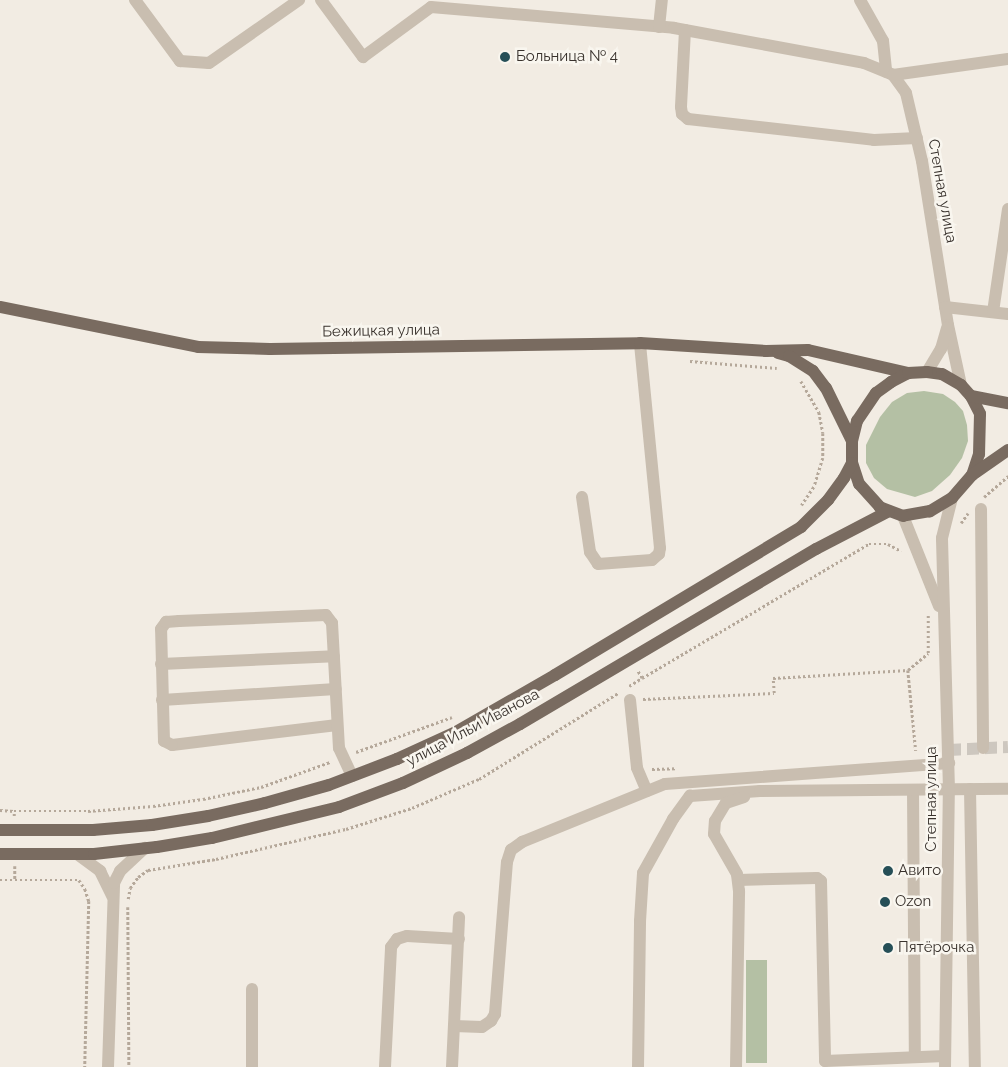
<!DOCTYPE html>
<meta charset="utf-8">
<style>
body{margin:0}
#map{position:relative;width:1008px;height:1067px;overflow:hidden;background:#f2ece3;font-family:Raleway,sans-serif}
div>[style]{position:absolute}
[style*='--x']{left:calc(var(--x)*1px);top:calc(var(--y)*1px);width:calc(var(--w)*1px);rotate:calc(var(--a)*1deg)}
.green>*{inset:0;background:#b4c0a4;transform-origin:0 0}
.minor-tunnel>*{height:12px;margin-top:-6px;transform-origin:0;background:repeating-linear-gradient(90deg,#cdc7bf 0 12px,transparent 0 18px)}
.path>*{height:2.5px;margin-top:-1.25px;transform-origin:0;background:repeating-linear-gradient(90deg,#b5a89a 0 2.5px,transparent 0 5px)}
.minor>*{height:12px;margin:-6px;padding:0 6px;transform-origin:6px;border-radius:6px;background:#c9beb0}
.major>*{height:12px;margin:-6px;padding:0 6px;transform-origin:6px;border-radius:6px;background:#796b60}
.dots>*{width:14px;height:14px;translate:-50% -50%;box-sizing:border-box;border:2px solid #f9f6ef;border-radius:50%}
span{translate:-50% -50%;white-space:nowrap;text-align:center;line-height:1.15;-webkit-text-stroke:5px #f9f6ef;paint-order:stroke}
.poi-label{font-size:15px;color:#39322d}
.left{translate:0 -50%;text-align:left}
.street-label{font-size:15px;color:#39322d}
</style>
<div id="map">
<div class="green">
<i style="clip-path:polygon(924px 391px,943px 394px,955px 402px,963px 411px,967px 425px,968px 441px,962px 458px,950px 475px,932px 491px,915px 497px,887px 489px,874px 478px,866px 463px,866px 445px,880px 417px,892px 402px,907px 393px)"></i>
<i style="left:746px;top:960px;width:21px;height:103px"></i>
</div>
<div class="minor-tunnel">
<i style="--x:949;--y:750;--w:59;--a:-2.9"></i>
</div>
<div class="path">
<i style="--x:690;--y:361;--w:87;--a:4.6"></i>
<i style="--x:801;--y:381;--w:36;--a:60"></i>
<i style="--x:819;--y:412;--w:21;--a:79"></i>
<i style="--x:823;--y:433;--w:25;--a:90"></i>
<i style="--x:823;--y:458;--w:30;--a:107"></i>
<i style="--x:814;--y:487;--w:22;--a:124"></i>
<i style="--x:984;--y:497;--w:32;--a:-41"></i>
<i style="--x:961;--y:523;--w:12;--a:-55"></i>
<i style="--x:908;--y:670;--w:26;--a:-40"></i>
<i style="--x:928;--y:653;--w:38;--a:-90"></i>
<i style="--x:642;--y:678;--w:264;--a:-30.6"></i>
<i style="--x:869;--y:544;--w:19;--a:0"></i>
<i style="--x:888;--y:544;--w:15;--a:28"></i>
<i style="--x:629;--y:686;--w:15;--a:-32"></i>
<i style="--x:642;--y:678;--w:9;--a:-122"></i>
<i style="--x:643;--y:699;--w:131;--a:-2.6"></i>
<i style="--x:774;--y:693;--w:15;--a:-94"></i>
<i style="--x:773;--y:678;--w:135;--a:-3.4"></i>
<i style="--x:908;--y:670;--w:81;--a:84.4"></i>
<i style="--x:356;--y:752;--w:102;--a:-20"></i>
<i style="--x:652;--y:769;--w:25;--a:-2"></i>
<i style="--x:0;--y:810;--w:14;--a:4"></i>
<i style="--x:14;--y:816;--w:5;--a:-90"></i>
<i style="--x:14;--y:811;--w:74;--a:0"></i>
<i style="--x:88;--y:811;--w:65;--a:-4.4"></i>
<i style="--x:153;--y:806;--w:50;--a:-8"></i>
<i style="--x:203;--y:799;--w:59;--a:-11.7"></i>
<i style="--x:261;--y:787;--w:73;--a:-19.9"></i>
<i style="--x:15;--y:866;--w:14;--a:90"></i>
<i style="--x:0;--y:880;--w:79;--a:0"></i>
<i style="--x:79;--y:880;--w:11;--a:56"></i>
<i style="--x:85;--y:889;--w:13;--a:72"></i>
<i style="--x:89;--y:901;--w:166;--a:91.4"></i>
<i style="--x:128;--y:899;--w:11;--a:-80"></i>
<i style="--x:130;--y:888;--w:14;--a:-54"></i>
<i style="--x:138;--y:877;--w:12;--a:-35"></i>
<i style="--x:148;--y:870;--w:69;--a:-9.2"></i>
<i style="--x:216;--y:859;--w:133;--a:-13"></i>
<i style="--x:346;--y:829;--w:69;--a:-17.7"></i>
<i style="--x:412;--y:808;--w:73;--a:-23.4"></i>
<i style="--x:479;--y:779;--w:163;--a:-31.7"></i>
<i style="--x:128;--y:907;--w:160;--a:89.6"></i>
</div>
<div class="minor">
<i style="--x:135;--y:0;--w:76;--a:53.6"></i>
<i style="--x:180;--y:61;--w:29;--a:4"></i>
<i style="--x:209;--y:63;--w:110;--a:-35"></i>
<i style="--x:321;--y:0;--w:71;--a:53.6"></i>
<i style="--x:363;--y:57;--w:84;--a:-36.3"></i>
<i style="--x:431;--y:7;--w:244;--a:4.9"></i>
<i style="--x:674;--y:28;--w:193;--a:10.4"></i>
<i style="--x:864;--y:63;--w:31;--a:22"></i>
<i style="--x:893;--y:75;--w:22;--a:54"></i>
<i style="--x:906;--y:93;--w:70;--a:76.8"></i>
<i style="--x:922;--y:161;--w:166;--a:81"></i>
<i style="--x:948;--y:325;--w:61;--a:77.8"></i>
<i style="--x:860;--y:0;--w:47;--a:60.7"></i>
<i style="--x:883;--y:41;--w:31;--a:84"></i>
<i style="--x:659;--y:27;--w:27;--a:-84"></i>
<i style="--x:685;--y:30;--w:77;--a:93"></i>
<i style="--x:681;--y:107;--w:7;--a:82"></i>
<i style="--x:682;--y:114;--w:8;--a:40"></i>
<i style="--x:688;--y:119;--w:187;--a:6.4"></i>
<i style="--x:874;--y:140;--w:43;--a:-2.7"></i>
<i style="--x:893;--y:75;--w:116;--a:-7.9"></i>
<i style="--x:945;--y:307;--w:63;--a:6.3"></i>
<i style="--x:993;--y:312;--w:104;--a:-81.7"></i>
<i style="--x:927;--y:372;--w:27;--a:-59"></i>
<i style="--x:941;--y:349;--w:22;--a:-74"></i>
<i style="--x:582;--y:497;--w:56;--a:81.7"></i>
<i style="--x:590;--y:552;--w:14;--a:56"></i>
<i style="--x:598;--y:564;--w:54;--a:-4.2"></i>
<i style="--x:652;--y:560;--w:9;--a:-41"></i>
<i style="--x:659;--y:554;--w:6;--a:-81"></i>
<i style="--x:660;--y:548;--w:206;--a:-95.6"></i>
<i style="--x:981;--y:509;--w:239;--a:89.5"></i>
<i style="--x:903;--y:516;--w:97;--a:68.2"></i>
<i style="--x:161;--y:664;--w:173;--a:-2.6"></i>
<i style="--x:162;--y:700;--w:174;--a:-3.6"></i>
<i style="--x:630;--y:700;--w:68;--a:84.1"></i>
<i style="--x:637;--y:768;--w:25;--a:67"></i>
<i style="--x:337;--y:725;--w:166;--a:173.1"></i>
<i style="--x:172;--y:745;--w:9;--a:-153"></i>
<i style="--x:164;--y:741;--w:112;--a:-91.5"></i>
<i style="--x:161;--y:629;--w:9;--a:-54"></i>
<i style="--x:166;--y:622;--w:13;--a:-4"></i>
<i style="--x:179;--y:621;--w:147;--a:-2.3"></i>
<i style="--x:326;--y:615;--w:10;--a:53"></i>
<i style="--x:332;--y:623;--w:125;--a:86.8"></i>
<i style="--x:339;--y:748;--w:31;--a:65"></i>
<i style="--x:970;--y:789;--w:278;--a:89"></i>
<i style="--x:913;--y:790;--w:267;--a:89.6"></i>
<i style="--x:77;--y:854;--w:29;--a:36"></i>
<i style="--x:100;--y:871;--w:28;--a:64"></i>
<i style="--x:738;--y:880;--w:79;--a:-1.5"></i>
<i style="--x:817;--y:878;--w:5;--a:37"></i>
<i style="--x:821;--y:881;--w:180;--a:88.7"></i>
<i style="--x:825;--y:1061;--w:120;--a:-2.4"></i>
<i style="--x:252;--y:989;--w:78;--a:90"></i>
<i style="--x:454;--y:1026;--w:28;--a:2"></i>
<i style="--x:482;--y:1027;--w:11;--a:-34"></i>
<i style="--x:491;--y:1021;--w:8;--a:-60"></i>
<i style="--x:495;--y:1014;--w:152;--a:-85.5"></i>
<i style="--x:507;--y:862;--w:13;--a:-72"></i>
<i style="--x:511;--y:850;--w:14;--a:-36"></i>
<i style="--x:522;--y:842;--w:154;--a:-22.1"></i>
<i style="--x:665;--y:784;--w:285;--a:-4.2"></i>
<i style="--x:108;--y:1067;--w:184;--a:-88.1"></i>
<i style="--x:114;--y:883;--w:13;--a:-63"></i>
<i style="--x:120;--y:871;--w:34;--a:-43"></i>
<i style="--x:385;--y:1067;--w:120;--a:-87.1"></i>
<i style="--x:391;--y:947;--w:10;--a:-53"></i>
<i style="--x:397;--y:939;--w:10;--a:-17"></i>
<i style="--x:407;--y:936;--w:52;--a:3.3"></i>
<i style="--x:452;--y:1067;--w:150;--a:-87.3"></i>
<i style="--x:638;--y:1067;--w:146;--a:-89.2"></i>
<i style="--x:640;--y:921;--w:48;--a:-86.4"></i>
<i style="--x:643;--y:873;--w:62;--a:-60.9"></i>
<i style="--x:673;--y:819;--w:29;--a:-54"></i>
<i style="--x:690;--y:796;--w:70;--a:-4.1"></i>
<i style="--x:760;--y:791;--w:248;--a:-0.5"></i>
<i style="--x:736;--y:1067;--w:176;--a:-89"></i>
<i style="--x:739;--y:891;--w:17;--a:-97"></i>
<i style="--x:737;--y:874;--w:46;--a:-119.9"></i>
<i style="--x:714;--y:834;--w:13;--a:-86"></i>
<i style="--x:715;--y:821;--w:21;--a:-59"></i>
<i style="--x:726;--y:803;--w:19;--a:-18"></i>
<i style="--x:945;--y:1067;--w:277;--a:-89.2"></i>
<i style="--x:949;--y:790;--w:252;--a:-91.6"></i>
<i style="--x:942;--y:538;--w:41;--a:-76"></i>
</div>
<div class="major">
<i style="--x:0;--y:307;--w:202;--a:11.4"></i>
<i style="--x:198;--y:347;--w:72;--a:1.6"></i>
<i style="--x:270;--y:349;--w:370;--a:-0.9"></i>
<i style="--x:640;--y:343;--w:126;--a:3.6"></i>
<i style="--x:766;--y:351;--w:42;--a:-1.4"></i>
<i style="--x:808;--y:350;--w:103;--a:13"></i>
<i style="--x:778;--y:353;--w:11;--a:15"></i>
<i style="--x:789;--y:356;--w:28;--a:32"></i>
<i style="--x:813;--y:371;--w:21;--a:53"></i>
<i style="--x:826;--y:388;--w:59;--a:63.9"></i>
<i style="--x:927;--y:372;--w:15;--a:8"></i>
<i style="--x:942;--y:374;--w:22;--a:30"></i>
<i style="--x:961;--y:385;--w:15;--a:48"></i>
<i style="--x:971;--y:396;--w:20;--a:63"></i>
<i style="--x:980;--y:414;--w:40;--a:91.4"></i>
<i style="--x:979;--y:454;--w:22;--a:108"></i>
<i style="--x:972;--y:475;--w:30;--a:131"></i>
<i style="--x:952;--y:498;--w:26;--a:149"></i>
<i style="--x:930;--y:511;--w:27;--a:170"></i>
<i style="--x:903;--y:516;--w:25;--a:-159"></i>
<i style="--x:880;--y:507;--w:31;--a:-132"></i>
<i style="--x:859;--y:484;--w:22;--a:-108"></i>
<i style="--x:852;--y:463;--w:22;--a:-90"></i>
<i style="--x:852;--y:441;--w:21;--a:-76"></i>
<i style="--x:857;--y:421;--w:34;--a:-56"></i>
<i style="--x:876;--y:393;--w:19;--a:-36"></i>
<i style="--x:891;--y:382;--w:19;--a:-28"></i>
<i style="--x:908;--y:373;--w:19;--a:-3"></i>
<i style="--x:971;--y:396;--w:38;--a:11"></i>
<i style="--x:972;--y:475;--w:44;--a:-34.8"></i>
<i style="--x:0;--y:830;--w:93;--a:0"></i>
<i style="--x:93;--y:830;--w:59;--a:-4.8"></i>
<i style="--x:152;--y:825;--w:57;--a:-9.1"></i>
<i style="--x:208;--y:816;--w:58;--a:-12.8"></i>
<i style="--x:265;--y:803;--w:66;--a:-15.7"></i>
<i style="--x:329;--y:785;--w:73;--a:-20.9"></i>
<i style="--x:397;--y:759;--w:65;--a:-24.6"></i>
<i style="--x:456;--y:732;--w:114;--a:-29.9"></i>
<i style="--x:555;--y:675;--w:287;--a:-31"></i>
<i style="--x:801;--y:527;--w:38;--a:-45"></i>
<i style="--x:828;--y:500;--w:27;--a:-54"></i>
<i style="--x:844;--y:478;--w:17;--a:-62"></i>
<i style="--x:0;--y:854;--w:94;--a:0"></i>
<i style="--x:94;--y:854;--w:63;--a:-6.3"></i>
<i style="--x:157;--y:847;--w:56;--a:-9.3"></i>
<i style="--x:212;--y:838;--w:131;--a:-13.7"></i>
<i style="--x:339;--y:807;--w:68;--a:-20.6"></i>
<i style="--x:403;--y:783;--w:71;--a:-25.1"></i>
<i style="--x:467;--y:753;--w:60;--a:-28.7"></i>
<i style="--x:520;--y:724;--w:344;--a:-30.6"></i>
<i style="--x:816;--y:549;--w:82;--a:-27.5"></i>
</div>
<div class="dots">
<i style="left:505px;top:57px;background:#264f57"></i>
<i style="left:888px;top:871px;background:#264f57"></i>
<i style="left:885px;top:902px;background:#264f57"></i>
<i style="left:888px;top:948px;background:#264f57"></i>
</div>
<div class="poi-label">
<span class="left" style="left:516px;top:57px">Больница № 4</span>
<span class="left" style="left:898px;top:871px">Авито</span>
<span class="left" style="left:895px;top:902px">Ozon</span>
<span class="left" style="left:898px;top:948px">Пятёрочка</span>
</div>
<div class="street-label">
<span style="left:942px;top:191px;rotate:80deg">Степная улица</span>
<span style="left:381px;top:331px;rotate:-1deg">Бежицкая улица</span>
<span style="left:473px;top:728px;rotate:-28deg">улица Ильи Иванова</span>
<span style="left:932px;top:799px;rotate:-90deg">Степная улица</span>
</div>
</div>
